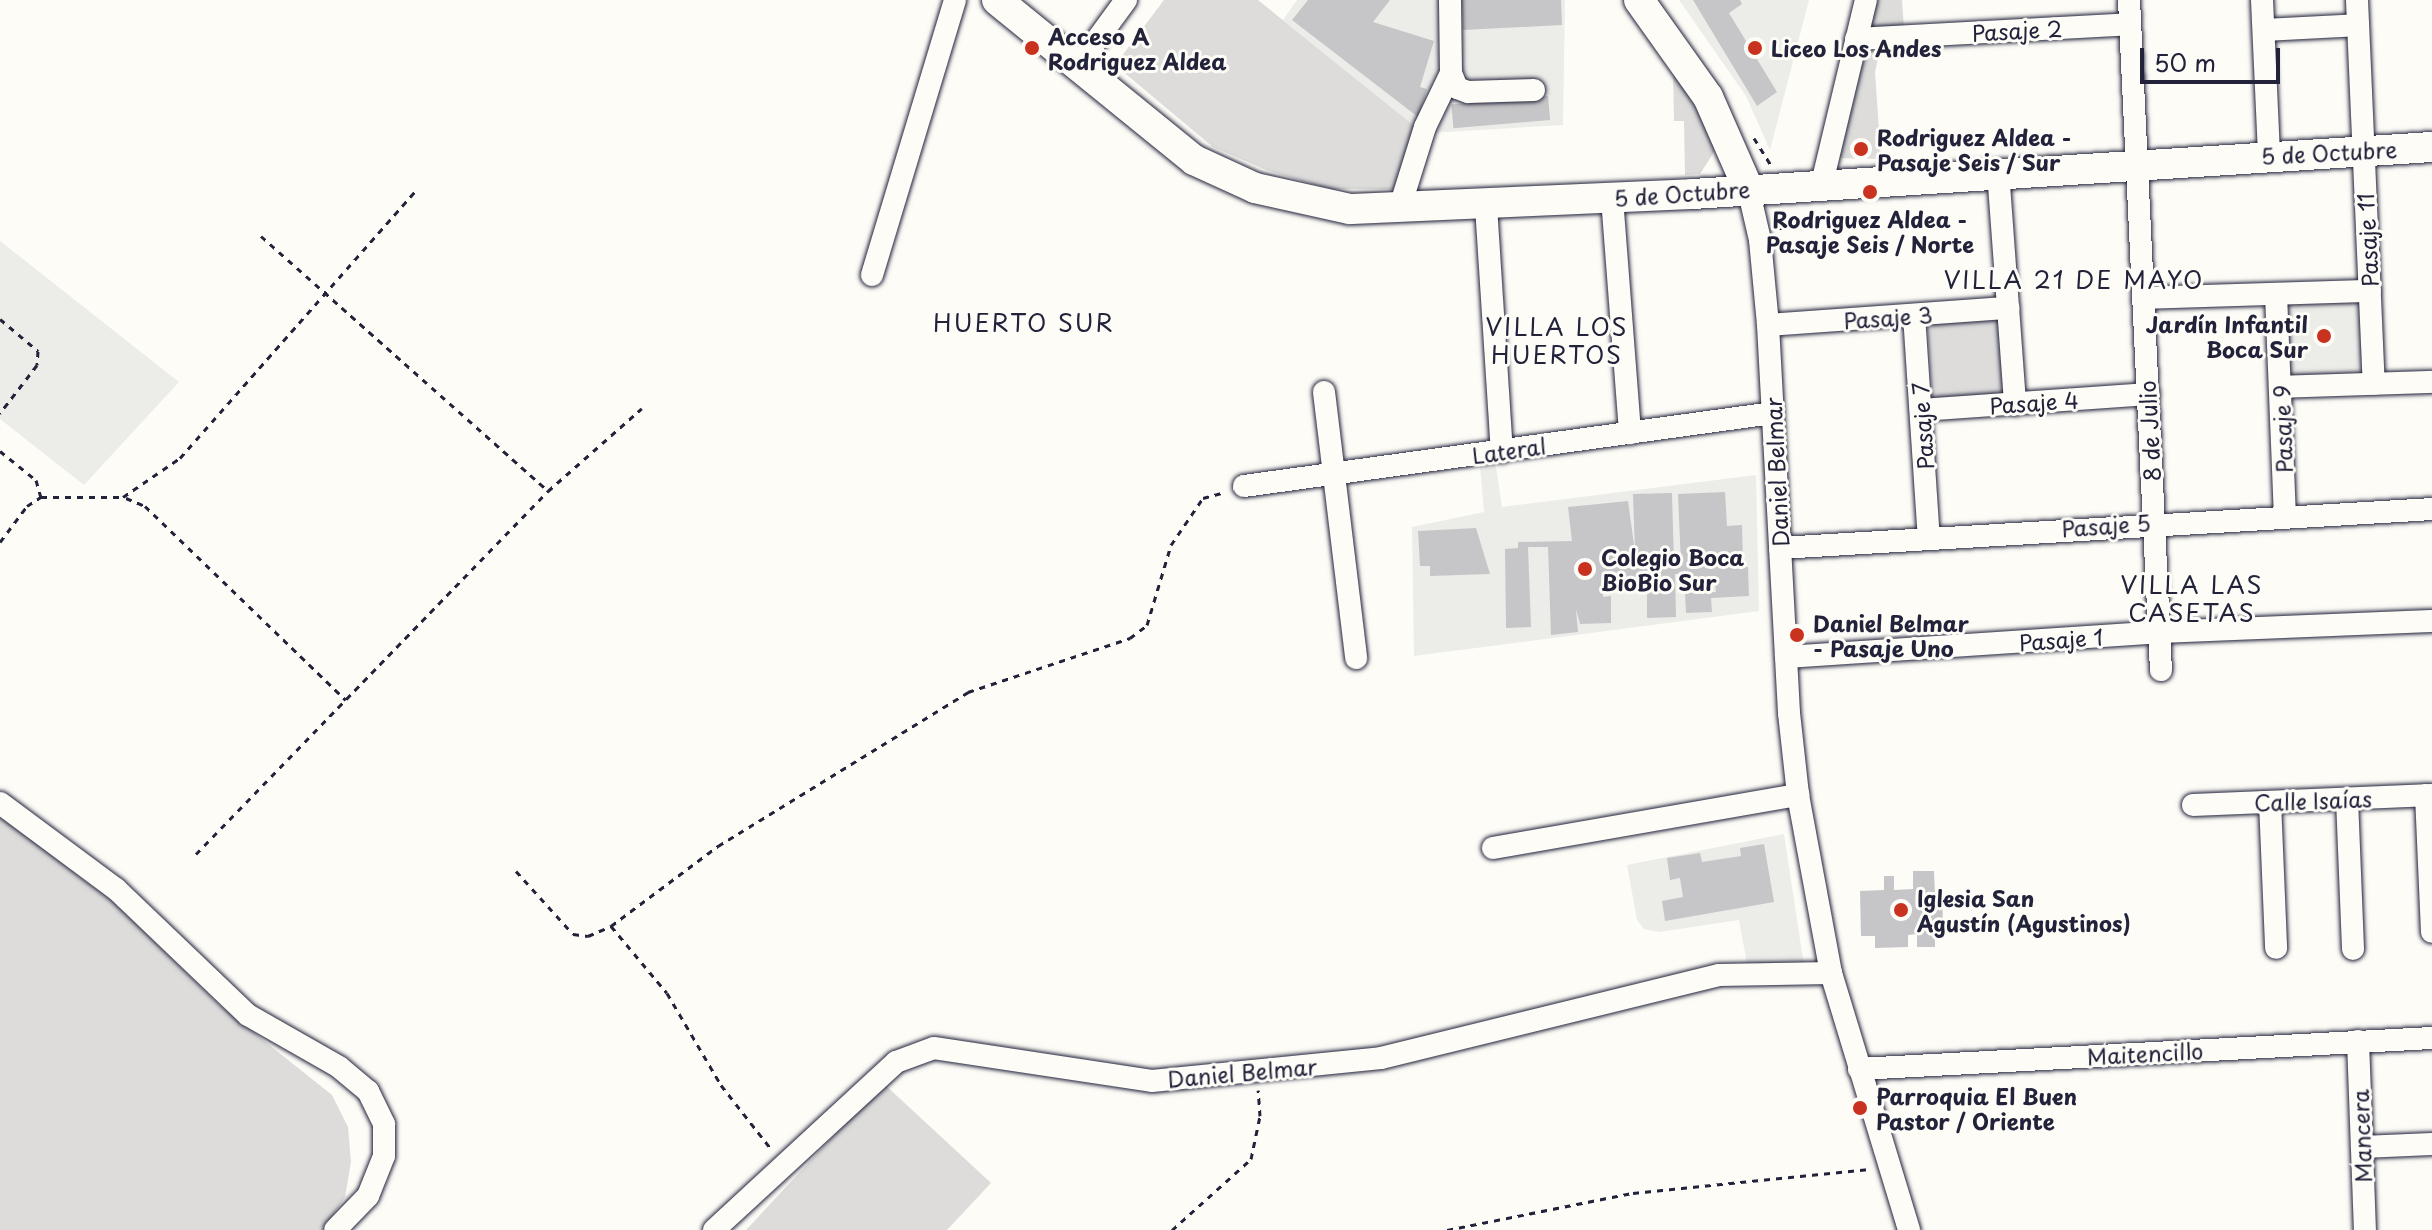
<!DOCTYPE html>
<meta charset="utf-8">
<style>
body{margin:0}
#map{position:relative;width:2432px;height:1230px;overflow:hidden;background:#fdfcf7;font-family:"Playpen Sans",sans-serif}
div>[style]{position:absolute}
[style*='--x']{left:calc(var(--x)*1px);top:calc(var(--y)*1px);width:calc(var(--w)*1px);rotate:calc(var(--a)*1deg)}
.built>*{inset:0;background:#ecece9}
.green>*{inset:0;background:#dddcdb;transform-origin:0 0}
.building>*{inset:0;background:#c6c6c8;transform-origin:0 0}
.path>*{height:3px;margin-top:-1.5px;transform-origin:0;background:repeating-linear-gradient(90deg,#22223b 0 6px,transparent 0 12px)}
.roads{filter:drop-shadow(0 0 2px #22223b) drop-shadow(0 0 2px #22223b)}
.minor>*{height:22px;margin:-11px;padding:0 11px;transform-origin:11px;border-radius:11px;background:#fdfcf7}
.major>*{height:30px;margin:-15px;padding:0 15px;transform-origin:15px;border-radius:15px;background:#fdfcf7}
.dots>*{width:22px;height:22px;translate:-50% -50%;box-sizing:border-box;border:4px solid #fdfcf7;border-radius:50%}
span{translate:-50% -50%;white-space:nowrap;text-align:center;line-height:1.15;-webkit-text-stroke:6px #fdfcf7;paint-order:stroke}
.street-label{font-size:22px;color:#22223b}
.poi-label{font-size:22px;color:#22223b;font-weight:700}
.left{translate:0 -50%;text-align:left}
.right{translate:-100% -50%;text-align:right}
.neighbourhood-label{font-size:24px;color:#22223b;letter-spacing:2px}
.scale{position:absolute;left:2140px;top:48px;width:140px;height:36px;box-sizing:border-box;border:4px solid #22223b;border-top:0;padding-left:10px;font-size:24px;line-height:28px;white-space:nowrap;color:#22223b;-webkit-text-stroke:6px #fdfcf7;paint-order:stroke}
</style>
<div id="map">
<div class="built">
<i style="clip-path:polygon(1297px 0,1565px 0,1563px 125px,1429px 133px,1417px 128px,1283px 20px)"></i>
<i style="clip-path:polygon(1679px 0,1809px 0,1770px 150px,1746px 96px)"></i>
<i style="clip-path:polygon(0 241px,179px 382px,84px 485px,0 419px)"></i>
<i style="clip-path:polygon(2352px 295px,2361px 304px,2364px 363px,2356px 375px,2296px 378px,2285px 366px,2288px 299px)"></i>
<i style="clip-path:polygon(1495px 461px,1502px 507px,1756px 475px,1759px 611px,1414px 656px,1412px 527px,1484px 512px,1480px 465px)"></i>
<i style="clip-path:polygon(1784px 834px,1804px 966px,1748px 969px,1739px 920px,1659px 932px,1644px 929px,1637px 920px,1627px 865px)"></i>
</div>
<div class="green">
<i style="clip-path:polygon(1164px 0,1258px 0,1417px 128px,1401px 189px,1330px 189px,1266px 170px,1213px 147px,1115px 65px)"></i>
<i style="clip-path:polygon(1877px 0,1902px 0,1904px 29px,1869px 30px)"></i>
<i style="clip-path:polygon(1880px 50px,1875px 72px,1881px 159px,1835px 158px,1863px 51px)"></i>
<i style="clip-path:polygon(1673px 70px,1715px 140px,1714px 152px,1700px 174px,1685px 175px,1684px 121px,1674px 121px)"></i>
<i style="left:2000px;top:319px;width:79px;height:73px;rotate:86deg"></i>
<i style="clip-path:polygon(0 816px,116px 904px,218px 1004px,332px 1095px,348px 1127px,351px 1162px,345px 1197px,323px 1230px,0 1230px)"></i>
<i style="clip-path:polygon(883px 1083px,991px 1183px,947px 1230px,746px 1230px)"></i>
</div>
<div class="building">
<i style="clip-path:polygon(1308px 0,1390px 0,1373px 22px,1434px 41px,1420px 87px,1427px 89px,1418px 117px,1292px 20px)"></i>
<i style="clip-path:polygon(1462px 0,1561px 0,1562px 25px,1463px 30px)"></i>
<i style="clip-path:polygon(1693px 0,1740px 0,1742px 4px,1729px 13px,1777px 92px,1757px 106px)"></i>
<i style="left:1548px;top:96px;width:24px;height:97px;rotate:85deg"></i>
<i style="clip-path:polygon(1725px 492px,1727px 526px,1742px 525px,1743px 562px,1730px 562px,1731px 568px,1748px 567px,1749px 596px,1711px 598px,1712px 612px,1686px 613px,1685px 593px,1716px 592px,1715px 584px,1681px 586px,1681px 574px,1675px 574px,1676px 617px,1647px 618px,1647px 590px,1603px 591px,1603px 597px,1611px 596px,1611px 623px,1580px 624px,1576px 609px,1578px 632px,1551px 635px,1548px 547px,1528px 547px,1531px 627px,1506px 628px,1505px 549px,1518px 548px,1518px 542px,1572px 541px,1568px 507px,1628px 501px,1635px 552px,1633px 494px,1672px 493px,1674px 564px,1681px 564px,1678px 494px)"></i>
<i style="clip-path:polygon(1476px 528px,1490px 574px,1430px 576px,1430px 566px,1420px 566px,1418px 531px)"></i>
<i style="clip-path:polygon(1764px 844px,1774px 902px,1665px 921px,1662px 901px,1683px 897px,1680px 878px,1670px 880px,1667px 858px,1700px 853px,1702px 862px,1741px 856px,1740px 848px)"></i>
<i style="clip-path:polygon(1913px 871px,1934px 871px,1935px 894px,1942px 894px,1943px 925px,1935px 925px,1935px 947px,1917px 947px,1917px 934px,1908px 935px,1908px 947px,1875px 948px,1875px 936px,1861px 936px,1860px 891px,1884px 890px,1884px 876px,1894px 876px,1894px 890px,1913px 889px)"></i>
</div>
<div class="path">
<i style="--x:1754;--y:138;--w:32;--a:58"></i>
<i style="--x:1778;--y:212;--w:20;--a:81"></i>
<i style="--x:261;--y:236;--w:384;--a:41.6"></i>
<i style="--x:0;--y:319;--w:50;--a:40.1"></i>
<i style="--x:38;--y:351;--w:14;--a:94"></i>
<i style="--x:37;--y:365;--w:61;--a:127.6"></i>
<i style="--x:0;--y:451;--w:46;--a:38.9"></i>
<i style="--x:36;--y:480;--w:18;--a:74"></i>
<i style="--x:126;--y:498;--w:21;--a:23"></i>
<i style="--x:145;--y:506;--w:279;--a:44"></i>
<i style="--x:0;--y:542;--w:45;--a:-53.1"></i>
<i style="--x:27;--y:506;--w:17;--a:-33"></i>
<i style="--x:41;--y:497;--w:82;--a:0"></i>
<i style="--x:123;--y:497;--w:69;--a:-34.4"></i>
<i style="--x:180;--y:458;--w:357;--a:-48.6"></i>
<i style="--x:196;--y:854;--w:506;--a:-45.88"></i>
<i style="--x:548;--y:491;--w:125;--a:-41.4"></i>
<i style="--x:516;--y:871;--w:85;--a:47.9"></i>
<i style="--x:573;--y:934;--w:15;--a:8"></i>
<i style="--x:588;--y:936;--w:25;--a:-23"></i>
<i style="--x:611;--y:926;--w:134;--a:-36.8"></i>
<i style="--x:718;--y:846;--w:294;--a:-31.6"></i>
<i style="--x:968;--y:692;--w:171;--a:-18.4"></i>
<i style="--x:1130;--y:638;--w:21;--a:-37"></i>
<i style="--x:1147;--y:625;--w:84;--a:-73.3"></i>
<i style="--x:1171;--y:545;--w:57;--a:-55.8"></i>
<i style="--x:1203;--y:498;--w:23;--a:-15"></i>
<i style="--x:611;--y:926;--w:87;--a:50.1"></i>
<i style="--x:667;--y:993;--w:107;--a:59.6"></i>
<i style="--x:721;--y:1085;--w:83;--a:51.9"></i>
<i style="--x:1172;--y:1230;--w:106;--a:-41.9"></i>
<i style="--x:1251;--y:1159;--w:44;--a:-78.2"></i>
<i style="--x:1260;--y:1116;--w:26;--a:-94"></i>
<i style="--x:1447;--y:1230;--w:190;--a:-11.3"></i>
<i style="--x:1633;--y:1193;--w:238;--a:-5.8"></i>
</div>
<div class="roads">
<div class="minor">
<i style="--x:2129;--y:0;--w:671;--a:87.27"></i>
<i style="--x:2262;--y:0;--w:155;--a:87.4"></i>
<i style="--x:2357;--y:0;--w:384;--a:87.5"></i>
<i style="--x:2264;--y:30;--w:94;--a:-3"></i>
<i style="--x:1856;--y:39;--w:274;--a:-3.1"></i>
<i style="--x:1077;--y:67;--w:83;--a:-53.8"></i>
<i style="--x:1451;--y:73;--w:16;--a:68"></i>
<i style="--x:1457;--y:88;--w:12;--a:20"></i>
<i style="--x:1468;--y:92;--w:66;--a:-1.7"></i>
<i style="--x:1998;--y:171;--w:234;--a:85.8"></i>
<i style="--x:1822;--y:183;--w:188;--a:-76.5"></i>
<i style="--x:1748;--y:188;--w:53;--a:77"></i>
<i style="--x:1760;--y:240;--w:85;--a:84.6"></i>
<i style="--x:1768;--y:325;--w:389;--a:86.9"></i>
<i style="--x:1789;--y:713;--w:82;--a:83.7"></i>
<i style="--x:1798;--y:795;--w:181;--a:79.5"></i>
<i style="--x:1831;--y:973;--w:269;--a:73.1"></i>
<i style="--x:1612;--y:198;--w:236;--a:85.6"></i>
<i style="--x:1486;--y:206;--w:246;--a:86.3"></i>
<i style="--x:1399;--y:210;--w:87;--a:-72.6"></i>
<i style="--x:1425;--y:127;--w:60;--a:-64.3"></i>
<i style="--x:1451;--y:73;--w:73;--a:-90.8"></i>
<i style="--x:872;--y:275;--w:287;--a:-73.2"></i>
<i style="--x:2276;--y:294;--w:222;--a:87.7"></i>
<i style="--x:2143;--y:298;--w:227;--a:-1.8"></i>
<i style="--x:1914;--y:315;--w:224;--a:86.2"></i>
<i style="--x:1768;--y:325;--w:241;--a:-4.1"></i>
<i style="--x:2280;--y:387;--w:152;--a:-1.9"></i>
<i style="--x:1324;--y:392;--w:268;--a:83.1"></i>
<i style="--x:1921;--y:410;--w:228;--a:-4"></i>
<i style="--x:1244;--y:486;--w:534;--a:-7.86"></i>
<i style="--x:1780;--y:548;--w:653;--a:-3.42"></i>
<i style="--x:1786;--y:657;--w:374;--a:-3.8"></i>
<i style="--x:2159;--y:632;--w:273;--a:-2.3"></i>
<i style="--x:2426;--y:795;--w:137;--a:87.5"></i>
<i style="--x:2347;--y:799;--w:150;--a:87.7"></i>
<i style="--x:2270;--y:802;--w:146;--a:87.6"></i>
<i style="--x:0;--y:803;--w:144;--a:36.6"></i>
<i style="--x:116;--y:889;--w:182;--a:43.7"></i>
<i style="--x:248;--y:1015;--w:105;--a:29.7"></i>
<i style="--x:339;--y:1067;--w:38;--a:40"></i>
<i style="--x:368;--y:1091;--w:37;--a:64"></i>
<i style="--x:384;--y:1124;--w:32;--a:90"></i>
<i style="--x:384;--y:1156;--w:43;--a:111.8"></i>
<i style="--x:368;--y:1196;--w:47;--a:134.1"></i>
<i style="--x:2193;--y:805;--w:239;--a:-2.4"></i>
<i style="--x:1493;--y:848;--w:310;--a:-9.9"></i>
<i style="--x:2358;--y:1041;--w:189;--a:87.9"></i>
<i style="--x:1859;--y:1069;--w:574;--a:-3.1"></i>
<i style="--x:2362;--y:1147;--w:70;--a:-2.5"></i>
<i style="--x:714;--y:1230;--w:248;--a:-42.7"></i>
<i style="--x:896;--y:1062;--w:40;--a:-20.2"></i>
<i style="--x:934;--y:1048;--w:220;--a:8.6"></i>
<i style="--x:1152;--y:1081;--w:230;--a:-5.7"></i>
<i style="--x:1381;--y:1058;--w:348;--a:-13.8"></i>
<i style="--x:1719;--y:975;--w:112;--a:-1"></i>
</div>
<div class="major">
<i style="--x:997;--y:0;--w:254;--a:39.1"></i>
<i style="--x:1194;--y:160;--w:67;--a:24.7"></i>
<i style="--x:1255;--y:188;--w:97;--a:12.5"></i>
<i style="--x:1350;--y:209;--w:343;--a:-2.5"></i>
<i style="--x:1693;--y:194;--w:740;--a:-3.64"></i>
<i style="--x:1639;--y:0;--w:119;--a:54.6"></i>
<i style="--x:1708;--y:97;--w:99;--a:66.3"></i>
</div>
</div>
<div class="dots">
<i style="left:1032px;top:48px;background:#c8321e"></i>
<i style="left:1755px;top:48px;background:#c8321e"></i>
<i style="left:1861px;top:149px;background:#c8321e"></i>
<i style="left:1870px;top:192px;background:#c8321e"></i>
<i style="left:2324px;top:336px;background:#c8321e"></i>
<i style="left:1585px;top:569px;background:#c8321e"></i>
<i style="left:1797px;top:635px;background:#c8321e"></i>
<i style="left:1901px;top:910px;background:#c8321e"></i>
<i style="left:1860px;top:1108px;background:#c8321e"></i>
</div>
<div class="street-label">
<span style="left:2017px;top:30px;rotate:-3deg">Pasaje 2</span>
<span style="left:2329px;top:152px;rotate:-3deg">5 de Octubre</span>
<span style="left:1682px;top:193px;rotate:-4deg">5 de Octubre</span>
<span style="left:2367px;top:240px;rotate:-93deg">Pasaje 11</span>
<span style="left:1888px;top:317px;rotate:-4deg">Pasaje 3</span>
<span style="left:2034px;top:402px;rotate:-4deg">Pasaje 4</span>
<span style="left:1922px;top:426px;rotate:-94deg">Pasaje 7</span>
<span style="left:2282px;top:429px;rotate:-92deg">Pasaje 9</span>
<span style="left:2149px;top:431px;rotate:-93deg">8 de Julio</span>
<span style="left:1509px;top:450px;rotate:-8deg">Lateral</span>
<span style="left:1776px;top:472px;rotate:-93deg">Daniel Belmar</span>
<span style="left:2106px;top:525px;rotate:-4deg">Pasaje 5</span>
<span style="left:2061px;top:639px;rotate:-4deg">Pasaje 1</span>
<span style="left:2313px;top:800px;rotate:-2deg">Calle Isaías</span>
<span style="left:2145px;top:1053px;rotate:-3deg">Maitencillo</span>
<span style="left:1242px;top:1072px;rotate:-5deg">Daniel Belmar</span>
<span style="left:2361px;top:1136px;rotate:-92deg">Mancera</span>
</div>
<div class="poi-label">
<span class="left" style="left:1048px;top:48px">Acceso A<br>Rodriguez Aldea</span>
<span class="left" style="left:1771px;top:48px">Liceo Los Andes</span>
<span class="left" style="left:1877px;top:149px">Rodriguez Aldea -<br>Pasaje Seis / Sur</span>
<span style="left:1870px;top:231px">Rodriguez Aldea -<br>Pasaje Seis / Norte</span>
<span class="right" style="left:2308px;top:336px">Jardín Infantil<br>Boca Sur</span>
<span class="left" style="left:1601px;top:569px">Colegio Boca<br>BioBio Sur</span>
<span class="left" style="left:1813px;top:635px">Daniel Belmar<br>- Pasaje Uno</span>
<span class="left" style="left:1917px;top:910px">Iglesia San<br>Agustín (Agustinos)</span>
<span class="left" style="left:1876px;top:1108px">Parroquia El Buen<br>Pastor / Oriente</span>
</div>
<div class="neighbourhood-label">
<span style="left:2074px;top:280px">VILLA 21 DE MAYO</span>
<span style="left:1024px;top:323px">HUERTO SUR</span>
<span style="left:1557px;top:341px">VILLA LOS<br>HUERTOS</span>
<span style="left:2192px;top:599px">VILLA LAS<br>CASETAS</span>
</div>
<div class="scale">50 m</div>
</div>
